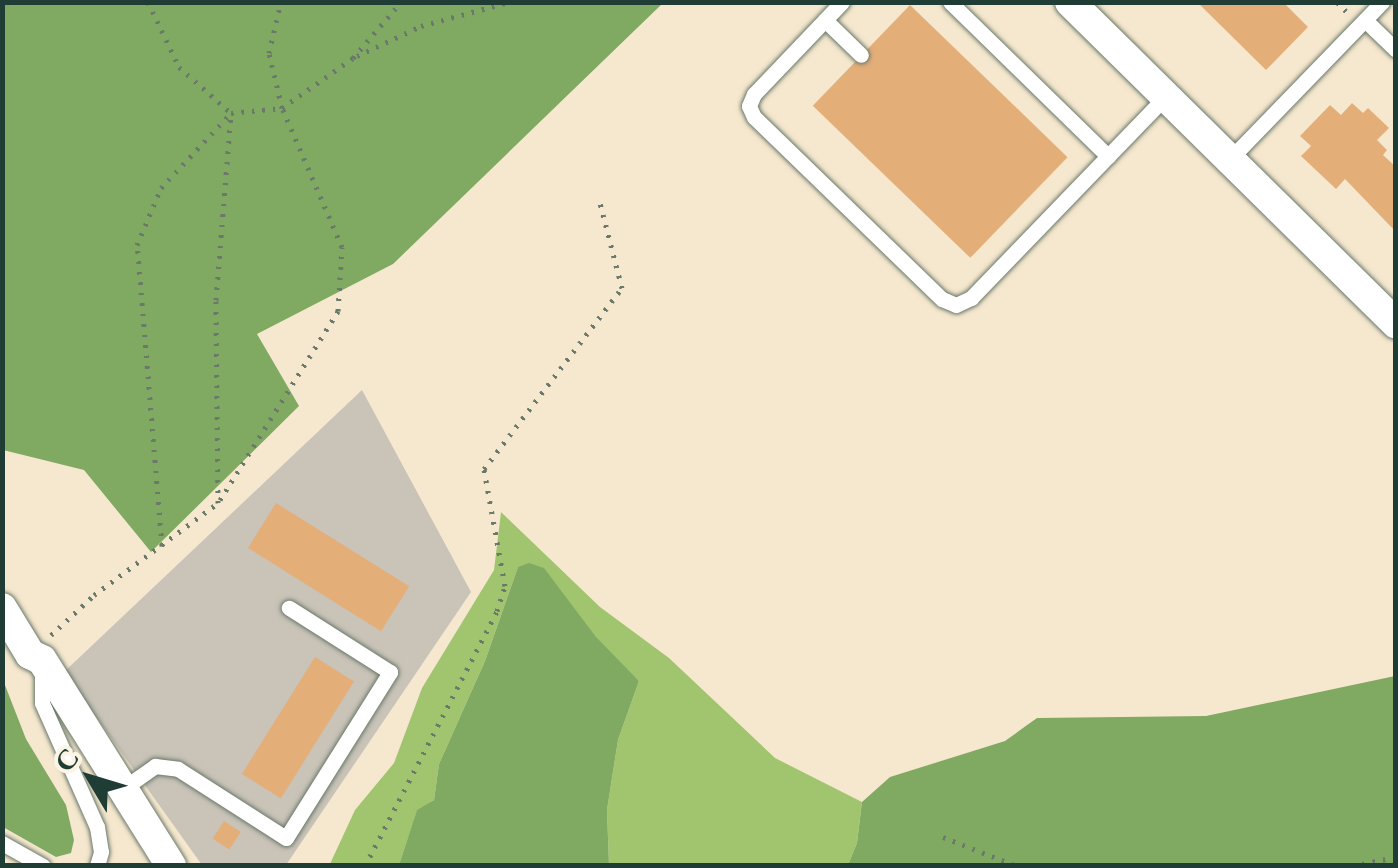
<!DOCTYPE html>
<meta charset="utf-8">
<style>
body{margin:0}
#map{position:relative;width:1398px;height:868px;overflow:hidden;background:#f6e8cf;font-family:"EB Garamond",serif}
div>[style]{position:absolute}
[style*='--x']{left:calc(var(--x)*1px);top:calc(var(--y)*1px);width:calc(var(--w)*1px);rotate:calc(var(--a)*1deg)}
.industrial>*{inset:0;background:#c9c3b8}
.green>*{inset:0;background:#a1c56f}
.forest>*{inset:0;background:#80aa62}
.building>*{inset:0;background:#e4ae79;transform-origin:0 0}
.path>*{height:5px;margin-top:-2.5px;transform-origin:0;background:repeating-linear-gradient(90deg,#6a796a 0 2.5px,transparent 0 10.5px)}
.roads{filter:drop-shadow(0 0 2px #6a796a) drop-shadow(0 0 2px #6a796a)}
.service>*{height:15px;margin:-7.5px;padding:0 7.5px;transform-origin:7.5px;border-radius:7.5px;background:#fff}
.minor>*{height:30px;margin:-15px;padding:0 15px;transform-origin:15px;border-radius:15px;background:#fff}
span{translate:-50% -50%;white-space:nowrap;text-align:center;line-height:1.15;-webkit-text-stroke:10px #fcf5e5;paint-order:stroke}
.frame{position:absolute;inset:0;border:5px solid #1f3d34;pointer-events:none}
.north{position:absolute;left:40px;top:728px;width:100px;height:100px;-webkit-text-stroke:8px #fcf5e5;paint-order:stroke;rotate:308deg;font-size:28px;font-weight:700;line-height:40px;text-align:center;color:#1f3d34}
.north::after{content:'';display:block;margin:auto;width:35px;height:45px;background:#1f3d34;clip-path:polygon(50% 0,100% 100%,50% 72%,0 100%)}
</style>
<div id="map">
<div class="industrial">
<i style="clip-path:polygon(362px 390px,471px 592px,286px 865px,202px 865px,64px 672px)"></i>
</div>
<div class="green">
<i style="clip-path:polygon(501px 512px,600px 607px,669px 658px,775px 758px,862px 802px,857px 843px,848px 865px,609px 865px,607px 810px,618px 740px,639px 681px,518px 567px,485px 661px,439px 764px,434px 800px,417px 811px,399px 865px,329px 866px,355px 810px,394px 763px,422px 688px,494px 570px)"></i>
</div>
<div class="forest">
<i style="clip-path:polygon(3px 2px,663px 2px,663px 3px,393px 264px,257px 334px,299px 406px,151px 552px,84px 470px,3px 450px)"></i>
<i style="clip-path:polygon(529px 563px,544px 568px,596px 637px,639px 681px,618px 740px,607px 810px,609px 865px,399px 865px,417px 810px,434px 800px,439px 764px,485px 661px,518px 567px)"></i>
<i style="clip-path:polygon(1395px 676px,1395px 865px,848px 865px,857px 843px,862px 802px,890px 777px,1005px 741px,1037px 718px,1206px 716px)"></i>
<i style="clip-path:polygon(3px 680px,26px 739px,66px 805px,74px 840px,71px 853px,56px 857px,3px 827px)"></i>
</div>
<div class="building">
<i style="clip-path:polygon(1197px 2px,1283px 2px,1308px 27px,1266px 70px)"></i>
<i style="left:910px;top:5px;width:219px;height:140px;rotate:44deg"></i>
<i style="clip-path:polygon(1352px 103px,1363px 113px,1368px 108px,1389px 128px,1377px 140px,1387px 150px,1383px 155px,1396px 167px,1396px 232px,1345px 179px,1336px 189px,1301px 156px,1311px 146px,1300px 136px,1330px 105px,1341px 115px)"></i>
<i style="left:276px;top:503px;width:157px;height:53px;rotate:32deg"></i>
<i style="left:315px;top:657px;width:46px;height:138px;rotate:32deg"></i>
<i style="left:224px;top:821px;width:20px;height:21px;rotate:33deg"></i>
</div>
<div class="path">
<i style="--x:148;--y:2;--w:72;--a:64.5"></i>
<i style="--x:179;--y:67;--w:69;--a:41.5"></i>
<i style="--x:231;--y:113;--w:51;--a:-5.6"></i>
<i style="--x:282;--y:108;--w:87;--a:-35.2"></i>
<i style="--x:353;--y:58;--w:74;--a:-49.4"></i>
<i style="--x:1337;--y:2;--w:14;--a:45"></i>
<i style="--x:357;--y:56;--w:71;--a:-25.1"></i>
<i style="--x:421;--y:26;--w:91;--a:-15.3"></i>
<i style="--x:220;--y:500;--w:223;--a:-58"></i>
<i style="--x:338;--y:311;--w:64;--a:-86.4"></i>
<i style="--x:342;--y:247;--w:151;--a:-113.3"></i>
<i style="--x:282;--y:108;--w:57;--a:-103.3"></i>
<i style="--x:269;--y:53;--w:52;--a:-76.8"></i>
<i style="--x:162;--y:546;--w:302;--a:-94.7"></i>
<i style="--x:137;--y:245;--w:62;--a:-67.2"></i>
<i style="--x:161;--y:188;--w:100;--a:-47"></i>
<i style="--x:51;--y:635;--w:59;--a:-42.9"></i>
<i style="--x:94;--y:595;--w:154;--a:-36.6"></i>
<i style="--x:218;--y:503;--w:203;--a:-90.6"></i>
<i style="--x:216;--y:300;--w:188;--a:-85.4"></i>
<i style="--x:943;--y:837;--w:79;--a:21.4"></i>
<i style="--x:365;--y:866;--w:287;--a:-62.6"></i>
<i style="--x:497;--y:611;--w:26;--a:-72"></i>
<i style="--x:505;--y:586;--w:119;--a:-100.2"></i>
<i style="--x:484;--y:469;--w:228;--a:-52.7"></i>
<i style="--x:622;--y:288;--w:92;--a:-104.5"></i>
<i style="--x:1352;--y:866;--w:45;--a:-11.6"></i>
</div>
<div class="roads">
<div class="service">
<i style="--x:842;--y:2;--w:127;--a:133.7"></i>
<i style="--x:754;--y:94;--w:13;--a:113"></i>
<i style="--x:749;--y:106;--w:12;--a:66"></i>
<i style="--x:754;--y:117;--w:262;--a:44.1"></i>
<i style="--x:942;--y:299;--w:15;--a:23"></i>
<i style="--x:956;--y:305;--w:17;--a:-25"></i>
<i style="--x:971;--y:298;--w:278;--a:-46"></i>
<i style="--x:950;--y:2;--w:221;--a:44.3"></i>
<i style="--x:825;--y:20;--w:50;--a:44.2"></i>
<i style="--x:1365;--y:20;--w:43;--a:44.1"></i>
<i style="--x:1227;--y:162;--w:223;--a:-45.9"></i>
<i style="--x:42;--y:669;--w:34;--a:90"></i>
<i style="--x:42;--y:703;--w:136;--a:66.1"></i>
<i style="--x:97;--y:827;--w:25;--a:81"></i>
<i style="--x:101;--y:852;--w:15;--a:106"></i>
<i style="--x:121;--y:790;--w:42;--a:-35.2"></i>
<i style="--x:155;--y:766;--w:23;--a:7"></i>
<i style="--x:178;--y:769;--w:128;--a:32.6"></i>
<i style="--x:286;--y:838;--w:196;--a:-57.9"></i>
<i style="--x:390;--y:672;--w:120;--a:-147.6"></i>
<i style="--x:2;--y:843;--w:47;--a:29.3"></i>
</div>
<div class="minor">
<i style="--x:1070;--y:2;--w:458;--a:44.6"></i>
<i style="--x:2;--y:608;--w:54;--a:58.7"></i>
<i style="--x:30;--y:654;--w:13;--a:27"></i>
<i style="--x:42;--y:660;--w:243;--a:57.9"></i>
</div>
</div>
<div class="frame"></div>
<div class="north">С</div>
</div>
